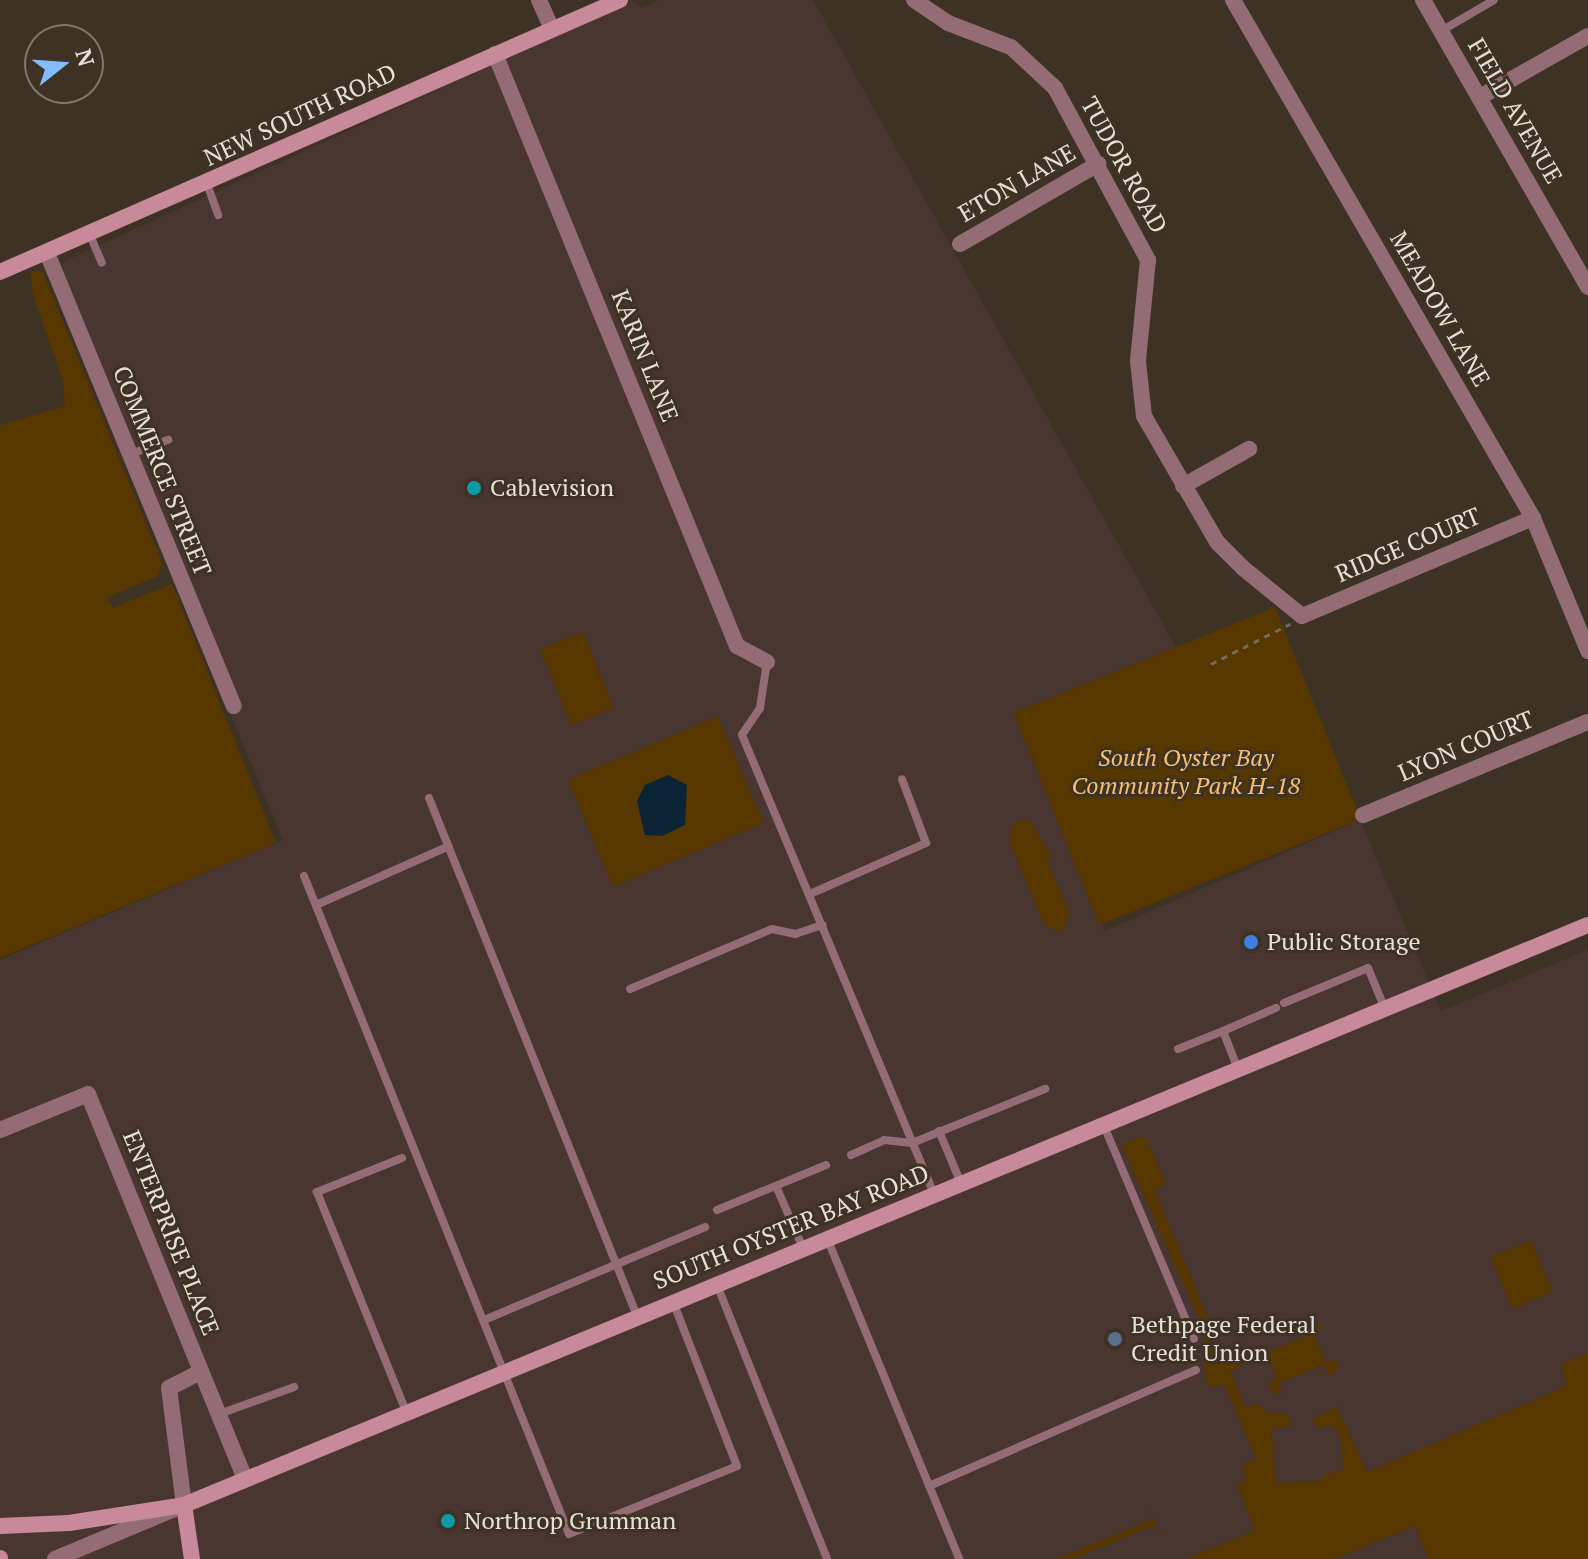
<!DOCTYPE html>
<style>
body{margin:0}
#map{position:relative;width:1588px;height:1559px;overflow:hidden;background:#3d3223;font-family:"PT Serif",serif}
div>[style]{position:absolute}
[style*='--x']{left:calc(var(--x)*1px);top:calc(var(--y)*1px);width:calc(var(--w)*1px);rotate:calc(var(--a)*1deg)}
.commercial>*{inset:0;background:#4a3631}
.green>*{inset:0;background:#573800;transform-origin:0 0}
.water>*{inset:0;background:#0a2436}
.path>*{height:3px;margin-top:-1.5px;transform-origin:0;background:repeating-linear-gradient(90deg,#756b5e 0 6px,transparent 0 12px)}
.lane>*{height:8px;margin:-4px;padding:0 4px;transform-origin:4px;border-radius:4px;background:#936c76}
.street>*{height:16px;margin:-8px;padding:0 8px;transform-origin:8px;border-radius:8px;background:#936c76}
.secondary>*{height:16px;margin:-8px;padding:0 8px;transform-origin:8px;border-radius:8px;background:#c88a9a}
.dots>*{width:22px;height:22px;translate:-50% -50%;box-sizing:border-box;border:4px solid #3d3223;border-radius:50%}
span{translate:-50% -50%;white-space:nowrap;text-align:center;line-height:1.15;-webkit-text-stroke:6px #3d3223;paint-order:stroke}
.street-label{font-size:24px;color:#e7e0d7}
.poi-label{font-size:24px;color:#e7e0d7}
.left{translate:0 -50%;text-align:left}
.park-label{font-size:24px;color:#f6bf70;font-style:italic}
.north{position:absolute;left:24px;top:24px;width:80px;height:80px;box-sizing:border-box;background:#3d3223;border:2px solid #81786b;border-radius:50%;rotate:73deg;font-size:22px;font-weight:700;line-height:32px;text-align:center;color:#e7e0d7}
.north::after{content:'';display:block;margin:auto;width:28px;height:36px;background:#83bcfb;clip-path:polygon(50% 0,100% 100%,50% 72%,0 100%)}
</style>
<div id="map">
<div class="commercial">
<i style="clip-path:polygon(632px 0,642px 8px,659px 0,813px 0,1178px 651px,1017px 721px,1105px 931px,1360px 820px,1441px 1011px,1588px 950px,1588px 1559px,0 1559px,0 960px,283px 840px,46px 270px)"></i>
</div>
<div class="green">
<i style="clip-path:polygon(37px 270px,43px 273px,162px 563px,158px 576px,108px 597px,112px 608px,172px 584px,276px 843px,0 958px,0 425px,65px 406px,63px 382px,33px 294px,30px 273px)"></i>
<i style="left:1275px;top:607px;width:229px;height:282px;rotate:68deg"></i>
<i style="left:583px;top:632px;width:82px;height:46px;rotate:68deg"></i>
<i style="left:718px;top:716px;width:116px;height:163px;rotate:67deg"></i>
<i style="clip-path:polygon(1024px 819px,1032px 823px,1052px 858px,1047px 860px,1070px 914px,1062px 932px,1045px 926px,1009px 841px,1012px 825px)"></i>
<i style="clip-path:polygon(1136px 1138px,1146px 1138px,1166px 1184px,1154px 1189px,1223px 1354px,1236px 1352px,1242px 1364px,1231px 1373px,1245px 1407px,1258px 1404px,1266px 1412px,1287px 1414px,1290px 1422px,1291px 1426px,1271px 1429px,1277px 1483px,1324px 1480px,1324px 1474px,1344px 1470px,1340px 1434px,1331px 1425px,1317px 1428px,1312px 1419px,1337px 1407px,1367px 1472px,1567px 1386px,1561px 1365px,1588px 1353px,1588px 1559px,1428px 1559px,1415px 1526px,1334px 1559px,1187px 1559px,1255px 1530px,1237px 1485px,1246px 1481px,1241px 1466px,1256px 1459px,1224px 1384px,1210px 1388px,1205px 1376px,1202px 1325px,1122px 1146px)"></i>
<i style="left:1531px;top:1240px;width:56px;height:44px;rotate:67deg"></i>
<i style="clip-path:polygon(1314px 1322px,1322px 1326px,1314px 1334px,1325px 1362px,1338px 1360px,1336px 1372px,1329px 1375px,1324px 1365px,1279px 1383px,1282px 1392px,1274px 1395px,1269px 1383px,1277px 1378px,1268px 1357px,1256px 1359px,1255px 1348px,1261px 1345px,1266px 1353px,1311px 1334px,1308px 1326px)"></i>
<i style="clip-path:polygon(1149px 1506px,1161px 1536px,1155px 1525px,1073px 1559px,1056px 1559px,1153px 1519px)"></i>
</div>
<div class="water">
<i style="clip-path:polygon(668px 775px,687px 785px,685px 825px,662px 836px,645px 835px,637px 801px,645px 785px)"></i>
</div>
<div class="path">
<i style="--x:1211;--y:664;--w:89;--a:-26.9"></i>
</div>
<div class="lane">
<i style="--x:1441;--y:31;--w:61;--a:-30.3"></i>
<i style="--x:207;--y:184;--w:33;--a:70"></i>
<i style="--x:90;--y:235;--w:30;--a:67"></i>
<i style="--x:131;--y:454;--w:40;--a:-21"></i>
<i style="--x:767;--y:662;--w:47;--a:98.7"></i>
<i style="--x:760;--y:708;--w:32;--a:124"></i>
<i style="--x:742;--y:735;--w:498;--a:67.3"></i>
<i style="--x:429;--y:798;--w:558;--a:68.12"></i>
<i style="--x:304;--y:876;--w:709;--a:68.06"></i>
<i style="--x:569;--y:1534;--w:181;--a:-22"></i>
<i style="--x:737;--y:1466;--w:176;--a:-111.3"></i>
<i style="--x:810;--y:894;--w:127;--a:-23.7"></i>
<i style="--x:926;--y:843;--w:68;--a:-110.6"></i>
<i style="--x:316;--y:905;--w:145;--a:-23.9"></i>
<i style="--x:630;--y:989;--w:154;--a:-22.9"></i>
<i style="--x:772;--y:929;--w:24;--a:12"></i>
<i style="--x:795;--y:934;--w:29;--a:-18"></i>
<i style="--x:1284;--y:1003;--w:91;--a:-22.6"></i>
<i style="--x:1368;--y:968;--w:44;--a:67.5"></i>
<i style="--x:1223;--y:1031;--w:58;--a:-23.5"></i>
<i style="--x:1178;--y:1049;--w:48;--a:-21.8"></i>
<i style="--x:1223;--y:1031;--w:41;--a:68.5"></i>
<i style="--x:1104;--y:1126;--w:231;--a:67.1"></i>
<i style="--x:939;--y:1131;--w:56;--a:67.1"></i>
<i style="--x:851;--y:1155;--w:36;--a:-24"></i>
<i style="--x:884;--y:1140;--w:28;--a:6"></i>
<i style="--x:912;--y:1143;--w:144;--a:-22.1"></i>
<i style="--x:402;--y:1158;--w:92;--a:158.2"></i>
<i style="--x:317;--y:1192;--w:236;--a:67.9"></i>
<i style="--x:776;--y:1186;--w:68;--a:66.5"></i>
<i style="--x:717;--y:1210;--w:118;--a:-22.4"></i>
<i style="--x:827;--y:1238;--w:347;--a:67.6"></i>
<i style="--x:717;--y:1285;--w:295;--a:68.1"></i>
<i style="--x:484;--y:1320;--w:240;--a:-22.8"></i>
<i style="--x:219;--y:1414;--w:80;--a:-19.8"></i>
<i style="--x:929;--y:1486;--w:291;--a:-23.5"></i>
</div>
<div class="street">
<i style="--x:539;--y:0;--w:32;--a:66"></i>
<i style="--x:914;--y:0;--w:41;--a:34.1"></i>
<i style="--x:948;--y:23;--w:67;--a:20.9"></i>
<i style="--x:1011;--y:47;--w:60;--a:43"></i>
<i style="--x:1055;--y:88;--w:196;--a:61.6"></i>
<i style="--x:1148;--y:260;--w:101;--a:95.7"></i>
<i style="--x:1138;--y:361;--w:55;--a:83.8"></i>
<i style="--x:1144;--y:416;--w:146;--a:59.9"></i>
<i style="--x:1217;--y:542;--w:37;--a:45"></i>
<i style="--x:1243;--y:568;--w:76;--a:39.1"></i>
<i style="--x:1302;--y:616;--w:251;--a:-23"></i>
<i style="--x:1233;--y:0;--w:599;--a:59.92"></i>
<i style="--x:1533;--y:518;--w:144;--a:67.5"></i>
<i style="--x:1423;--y:0;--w:331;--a:60.1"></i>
<i style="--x:495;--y:54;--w:640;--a:67.77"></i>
<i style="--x:737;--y:646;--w:34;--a:28"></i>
<i style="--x:1480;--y:97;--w:124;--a:-29.5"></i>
<i style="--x:960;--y:244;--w:160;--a:-30.1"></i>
<i style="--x:47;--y:253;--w:490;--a:67.6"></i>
<i style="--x:1183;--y:486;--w:76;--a:-29.3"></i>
<i style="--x:1363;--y:815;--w:243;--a:-22.5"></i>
<i style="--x:0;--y:1130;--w:95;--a:-22.2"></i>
<i style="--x:88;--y:1094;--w:416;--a:67.8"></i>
<i style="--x:55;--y:1559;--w:140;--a:-22.7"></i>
<i style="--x:184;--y:1505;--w:118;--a:-97.3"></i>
<i style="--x:169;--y:1388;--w:36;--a:-27"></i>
</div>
<div class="secondary">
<i style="--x:0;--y:272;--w:677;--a:-23.69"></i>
<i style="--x:184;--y:1505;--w:55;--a:81.6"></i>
<i style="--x:0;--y:1526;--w:69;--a:-2.5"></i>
<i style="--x:69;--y:1523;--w:116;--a:-8.9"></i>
<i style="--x:184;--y:1505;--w:1519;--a:-22.45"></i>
<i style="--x:0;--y:1558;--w:1;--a:90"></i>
</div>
<div class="dots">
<i style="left:474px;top:488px;background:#0f9aa8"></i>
<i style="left:1251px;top:942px;background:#3f7fe0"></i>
<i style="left:1115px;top:1339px;background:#5c6f8a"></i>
<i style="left:448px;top:1521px;background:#0f9aa8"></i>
</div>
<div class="street-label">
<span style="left:1515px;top:111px;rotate:60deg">FIELD AVENUE</span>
<span style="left:300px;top:115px;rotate:-25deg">NEW SOUTH ROAD</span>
<span style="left:1124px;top:165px;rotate:61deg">TUDOR ROAD</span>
<span style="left:1017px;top:183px;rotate:-30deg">ETON LANE</span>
<span style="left:1440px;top:309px;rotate:60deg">MEADOW LANE</span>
<span style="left:645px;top:356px;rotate:68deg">KARIN LANE</span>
<span style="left:162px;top:471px;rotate:68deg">COMMERCE STREET</span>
<span style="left:1408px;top:545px;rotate:-23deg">RIDGE COURT</span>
<span style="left:1466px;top:746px;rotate:-23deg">LYON COURT</span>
<span style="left:791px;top:1227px;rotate:-22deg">SOUTH OYSTER BAY ROAD</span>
<span style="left:171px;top:1233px;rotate:68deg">ENTERPRISE PLACE</span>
</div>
<div class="poi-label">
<span class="left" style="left:490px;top:488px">Cablevision</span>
<span class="left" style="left:1267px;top:942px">Public Storage</span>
<span class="left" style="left:1131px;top:1339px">Bethpage Federal<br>Credit Union</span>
<span class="left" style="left:464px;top:1521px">Northrop Grumman</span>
</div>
<div class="park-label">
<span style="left:1186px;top:772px">South Oyster Bay<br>Community Park H-18</span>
</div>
<div class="north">N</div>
</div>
